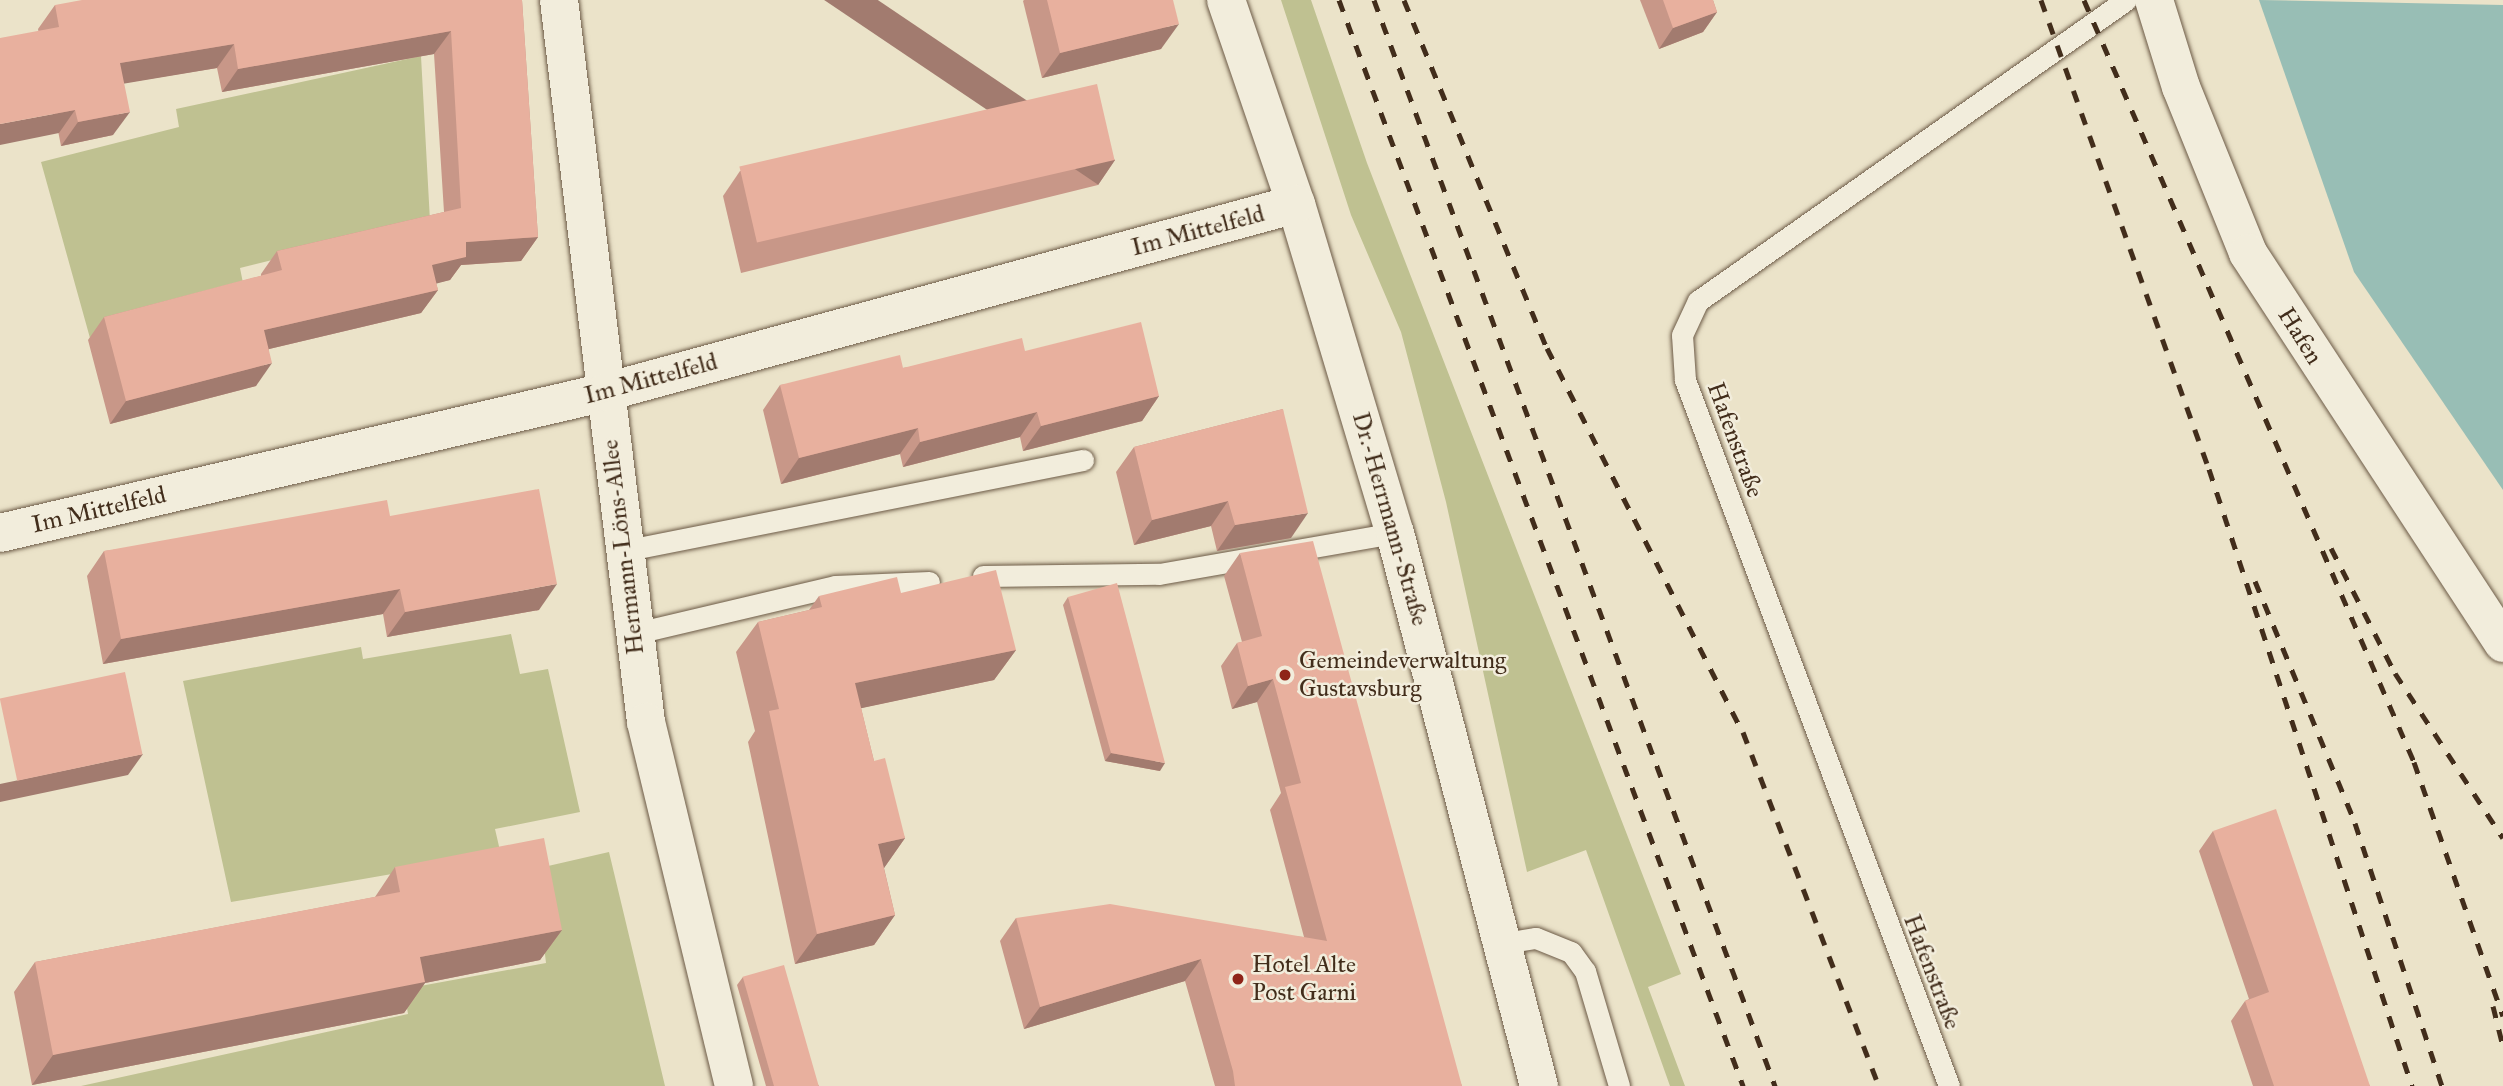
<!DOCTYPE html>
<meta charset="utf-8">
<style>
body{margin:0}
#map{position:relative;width:2503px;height:1086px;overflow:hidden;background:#ebe3c9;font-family:"IM FELL Great Primer",serif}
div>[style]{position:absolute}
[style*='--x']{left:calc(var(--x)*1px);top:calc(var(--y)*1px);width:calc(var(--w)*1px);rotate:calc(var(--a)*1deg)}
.green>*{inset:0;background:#bfc191}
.water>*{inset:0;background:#98beb5}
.roads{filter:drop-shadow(0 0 2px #6c5a46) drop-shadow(0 0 2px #6c5a46)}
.service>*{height:21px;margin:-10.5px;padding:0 10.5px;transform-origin:10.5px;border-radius:10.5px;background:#f2eddc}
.minor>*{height:38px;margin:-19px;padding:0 19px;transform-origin:19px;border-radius:19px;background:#f2eddc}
.rail>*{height:5px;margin-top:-2.5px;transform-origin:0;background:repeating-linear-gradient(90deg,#422d1b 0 12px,transparent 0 24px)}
.wall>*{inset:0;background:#c89788}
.shaded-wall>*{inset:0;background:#a27b6f;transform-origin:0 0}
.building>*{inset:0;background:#e8b09e;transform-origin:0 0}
.dots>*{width:19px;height:19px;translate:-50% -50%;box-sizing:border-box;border:4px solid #f2eddc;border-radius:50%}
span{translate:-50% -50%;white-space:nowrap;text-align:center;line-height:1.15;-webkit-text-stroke:5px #f2eddc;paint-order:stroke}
.street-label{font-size:24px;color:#422d1b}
.poi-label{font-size:24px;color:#422d1b}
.left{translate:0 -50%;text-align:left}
</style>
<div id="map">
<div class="green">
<i style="clip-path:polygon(1281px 0,1311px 0,1367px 163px,1681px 974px,1648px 987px,1685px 1086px,1670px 1086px,1586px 850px,1527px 872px,1446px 502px,1401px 332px,1351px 215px)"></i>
<i style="clip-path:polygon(421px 56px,430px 221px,240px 268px,246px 298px,90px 338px,41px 162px,179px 127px,176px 109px)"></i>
<i style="clip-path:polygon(511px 634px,520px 674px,548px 669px,580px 812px,495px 829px,501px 855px,231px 902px,183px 681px,361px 647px,363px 659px)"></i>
<i style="clip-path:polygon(609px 852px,665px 1086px,81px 1086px,408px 1014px,404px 989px,546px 963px,535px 869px)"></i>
</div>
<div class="water">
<i style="clip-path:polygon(2259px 0,2503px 5px,2503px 490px,2354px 272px)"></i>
</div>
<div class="roads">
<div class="service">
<i style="--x:623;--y:551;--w:469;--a:-11.2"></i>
<i style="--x:983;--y:576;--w:176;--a:-0.7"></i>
<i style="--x:1159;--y:574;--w:240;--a:-9.9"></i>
<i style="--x:632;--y:634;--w:209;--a:-13.3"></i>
<i style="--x:835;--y:586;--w:94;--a:-2.4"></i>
<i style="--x:1504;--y:943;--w:32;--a:-9"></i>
<i style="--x:1536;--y:938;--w:38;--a:22"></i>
<i style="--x:1571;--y:952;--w:24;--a:54"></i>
<i style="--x:1585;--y:971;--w:120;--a:73.5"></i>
<i style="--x:1949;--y:1086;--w:754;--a:-110.5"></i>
<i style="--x:1685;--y:380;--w:45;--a:-93.8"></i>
<i style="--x:1682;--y:335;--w:38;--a:-65"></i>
<i style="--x:1698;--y:301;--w:523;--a:-35.12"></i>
</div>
<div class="minor">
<i style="--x:559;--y:0;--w:727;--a:83.13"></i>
<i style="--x:646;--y:722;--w:374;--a:76.4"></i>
<i style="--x:1226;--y:0;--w:216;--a:71.1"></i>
<i style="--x:1296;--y:204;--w:344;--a:73.3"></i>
<i style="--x:1395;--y:533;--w:571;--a:75.4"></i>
<i style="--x:2154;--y:0;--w:91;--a:72.8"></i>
<i style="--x:2181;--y:87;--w:179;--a:68"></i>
<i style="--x:2248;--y:253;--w:466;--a:56.8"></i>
<i style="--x:0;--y:533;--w:622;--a:-13.1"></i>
<i style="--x:606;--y:392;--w:715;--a:-15.24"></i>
</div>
</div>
<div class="rail">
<i style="--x:1339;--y:0;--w:1159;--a:69.59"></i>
<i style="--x:1374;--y:0;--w:1158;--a:69.73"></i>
<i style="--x:1404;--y:0;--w:376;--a:67.7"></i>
<i style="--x:1547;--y:348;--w:431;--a:63"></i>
<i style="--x:1743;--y:732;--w:379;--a:69"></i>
<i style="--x:2041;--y:0;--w:498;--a:70.3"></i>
<i style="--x:2209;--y:469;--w:650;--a:71.79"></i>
<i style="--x:2084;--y:0;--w:830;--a:66.58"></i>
<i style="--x:2414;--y:762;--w:269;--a:70.7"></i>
<i style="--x:2331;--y:548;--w:140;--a:62.9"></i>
<i style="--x:2395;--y:673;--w:197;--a:56.8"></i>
<i style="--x:2255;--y:581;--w:262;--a:67.5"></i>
<i style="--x:2355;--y:823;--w:277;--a:71.7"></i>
<i style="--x:2493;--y:1006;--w:41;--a:76"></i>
</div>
<div class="wall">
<i style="clip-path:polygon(522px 0,538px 237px,521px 261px,461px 265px,450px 280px,436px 283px,438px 290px,421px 313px,269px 349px,256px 386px,110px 424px,88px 340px,104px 317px,261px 276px,261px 274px,277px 251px,444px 212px,434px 54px,222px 92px,217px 68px,124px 83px,113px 135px,61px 146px,38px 29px,55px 5px)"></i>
<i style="clip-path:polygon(1024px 0,1173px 0,1161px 49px,1042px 78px,1023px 1px)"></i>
<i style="clip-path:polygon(1640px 0,1713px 0,1717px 12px,1703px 32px,1659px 49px)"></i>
<i style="clip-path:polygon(1115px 160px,1098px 185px,741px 273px,723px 196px,740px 171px)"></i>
<i style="clip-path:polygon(1025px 351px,1159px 396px,1142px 421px,1023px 451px,1020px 437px,903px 467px,900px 454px,781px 484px,763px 410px,780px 385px)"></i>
<i style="clip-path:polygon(1283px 409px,1291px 538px,1217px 551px,1211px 526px,1134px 545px,1116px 472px,1134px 447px)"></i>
<i style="clip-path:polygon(390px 516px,539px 610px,387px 637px,383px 614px,103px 664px,87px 576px,104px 551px)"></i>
<i style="clip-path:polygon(1240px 553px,1462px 1086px,1215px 1086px,1185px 981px,1024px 1029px,1000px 941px,1016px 918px,1304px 937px,1270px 810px,1281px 793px,1257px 702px,1232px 709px,1221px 666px,1237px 643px,1242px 642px,1224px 576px)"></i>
<i style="clip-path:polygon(901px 593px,1016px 650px,994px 680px,861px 708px,874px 761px,905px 838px,884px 868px,895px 915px,874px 945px,795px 964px,748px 742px,755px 731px,736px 652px,758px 622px,809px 610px,819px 596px)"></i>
<i style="clip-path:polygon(1068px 597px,1160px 771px,1105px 761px,1063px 605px)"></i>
<i style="clip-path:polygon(2213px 831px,2370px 1086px,2253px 1086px,2231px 1021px,2245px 1001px,2249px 999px,2199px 851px)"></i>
<i style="clip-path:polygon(395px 867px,562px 930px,540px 960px,425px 983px,404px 1013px,32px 1085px,14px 992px,35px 962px,375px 897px)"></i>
<i style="clip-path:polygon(743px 977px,819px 1086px,766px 1086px,737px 985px)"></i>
</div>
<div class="shaded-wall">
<i style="clip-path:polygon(1717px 12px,1703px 32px,1659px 49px,1673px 28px)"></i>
<i style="clip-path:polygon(1179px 24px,1161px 49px,1042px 78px,1060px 53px)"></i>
<i style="clip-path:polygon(451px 31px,434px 54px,222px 92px,238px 69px)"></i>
<i style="clip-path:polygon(234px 44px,217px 68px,104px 87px,120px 63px)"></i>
<i style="clip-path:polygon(75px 110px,59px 133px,0 145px,0 124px)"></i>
<i style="clip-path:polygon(130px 112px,113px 135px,61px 146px,78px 122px)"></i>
<i style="left:1115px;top:160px;width:30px;height:367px;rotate:124deg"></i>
<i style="clip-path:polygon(538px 237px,521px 261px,461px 265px,450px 280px,416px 289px,432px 265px,466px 242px)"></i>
<i style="clip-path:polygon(438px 290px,421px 313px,248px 354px,264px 330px)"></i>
<i style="clip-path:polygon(272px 363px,256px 386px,110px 424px,126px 401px)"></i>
<i style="clip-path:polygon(1159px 396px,1142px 421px,1023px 451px,1041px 426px)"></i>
<i style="clip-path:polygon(1037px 412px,1020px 437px,903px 467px,920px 442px)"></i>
<i style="clip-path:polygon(918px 428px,900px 454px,781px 484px,799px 458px)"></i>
<i style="clip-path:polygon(1228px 501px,1211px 526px,1134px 545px,1152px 520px)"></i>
<i style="clip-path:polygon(1308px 513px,1291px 538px,1217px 551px,1235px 525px)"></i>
<i style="clip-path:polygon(557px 584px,539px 610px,387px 637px,405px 612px)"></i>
<i style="clip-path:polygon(400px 589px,383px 614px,103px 664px,121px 639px)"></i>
<i style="clip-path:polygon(1016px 650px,994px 680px,834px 714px,855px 683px)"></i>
<i style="clip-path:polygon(1273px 679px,1257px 702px,1232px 709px,1248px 686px)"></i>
<i style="clip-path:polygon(1111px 753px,1165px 763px,1160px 771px,1105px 761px)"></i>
<i style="clip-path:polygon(143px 754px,128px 775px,0 802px,0 784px)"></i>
<i style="clip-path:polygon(905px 838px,884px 868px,878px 844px)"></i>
<i style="clip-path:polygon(895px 915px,874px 945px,795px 964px,817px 934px)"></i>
<i style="clip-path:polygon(562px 930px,540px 960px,425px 983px,404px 1013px,32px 1085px,53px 1055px,420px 957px)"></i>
<i style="clip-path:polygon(1201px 959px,1185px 981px,1024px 1029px,1040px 1007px)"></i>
</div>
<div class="building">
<i style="clip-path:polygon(82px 0,522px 0,538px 237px,466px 242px,466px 257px,432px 265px,438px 290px,264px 330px,272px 363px,126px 401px,104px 317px,282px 270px,277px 251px,461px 208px,451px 31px,238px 69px,234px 44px,120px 63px,130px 112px,78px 122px,75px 110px,0 124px,0 38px,59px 27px,55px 5px)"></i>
<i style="clip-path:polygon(1047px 0,1173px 0,1179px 24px,1060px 53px)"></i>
<i style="clip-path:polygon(1663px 0,1713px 0,1717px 12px,1673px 28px)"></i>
<i style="left:1097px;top:84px;width:78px;height:367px;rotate:77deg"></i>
<i style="clip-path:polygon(1141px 322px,1159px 396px,1041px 426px,1037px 412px,920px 442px,918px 428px,799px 458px,780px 385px,900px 355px,903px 368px,1022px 338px,1025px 351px)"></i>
<i style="clip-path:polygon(1283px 409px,1308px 513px,1235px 525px,1228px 501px,1152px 520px,1134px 447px)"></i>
<i style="clip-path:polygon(539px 489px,557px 584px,405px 612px,400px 589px,121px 639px,104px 551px,387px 500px,390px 516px)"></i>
<i style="clip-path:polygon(1313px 541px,1462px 1086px,1235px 1086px,1233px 1071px,1201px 959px,1040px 1007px,1016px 918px,1110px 904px,1327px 941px,1285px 787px,1301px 783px,1273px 679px,1248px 686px,1237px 643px,1262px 636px,1240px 553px)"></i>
<i style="clip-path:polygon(996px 570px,1016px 650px,855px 683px,874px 761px,885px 758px,905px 838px,878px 844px,895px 915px,817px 934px,769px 711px,779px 709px,758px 622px,822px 607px,819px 596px,897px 577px,901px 593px)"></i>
<i style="clip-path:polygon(1117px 583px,1165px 763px,1111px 753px,1068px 597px)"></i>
<i style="left:125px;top:672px;width:84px;height:128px;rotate:78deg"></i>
<i style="clip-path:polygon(2276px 809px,2370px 1086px,2274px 1086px,2245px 1001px,2269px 992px,2213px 831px)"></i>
<i style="clip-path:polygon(544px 838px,562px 930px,420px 957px,425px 982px,53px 1055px,35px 962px,400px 892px,395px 867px)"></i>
<i style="left:784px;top:965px;width:126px;height:43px;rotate:74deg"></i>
</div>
<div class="dots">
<i style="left:1285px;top:675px;background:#8f2418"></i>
<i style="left:1238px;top:979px;background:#8f2418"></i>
</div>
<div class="street-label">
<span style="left:1198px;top:231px;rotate:-15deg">Im Mittelfeld</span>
<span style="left:2300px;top:336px;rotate:58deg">Hafen</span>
<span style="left:651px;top:379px;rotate:-15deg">Im Mittelfeld</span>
<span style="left:1735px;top:440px;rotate:70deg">Hafenstraße</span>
<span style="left:99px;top:510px;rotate:-13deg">Im Mittelfeld</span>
<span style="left:1390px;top:519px;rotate:74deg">Dr.-Herrmann-Straße</span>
<span style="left:623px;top:547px;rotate:-97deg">Hermann-Löns-Allee</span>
<span style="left:1932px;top:972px;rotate:69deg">Hafenstraße</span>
</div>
<div class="poi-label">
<span class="left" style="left:1299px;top:675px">Gemeindeverwaltung<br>Gustavsburg</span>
<span class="left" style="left:1252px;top:979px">Hotel Alte<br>Post Garni</span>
</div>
</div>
